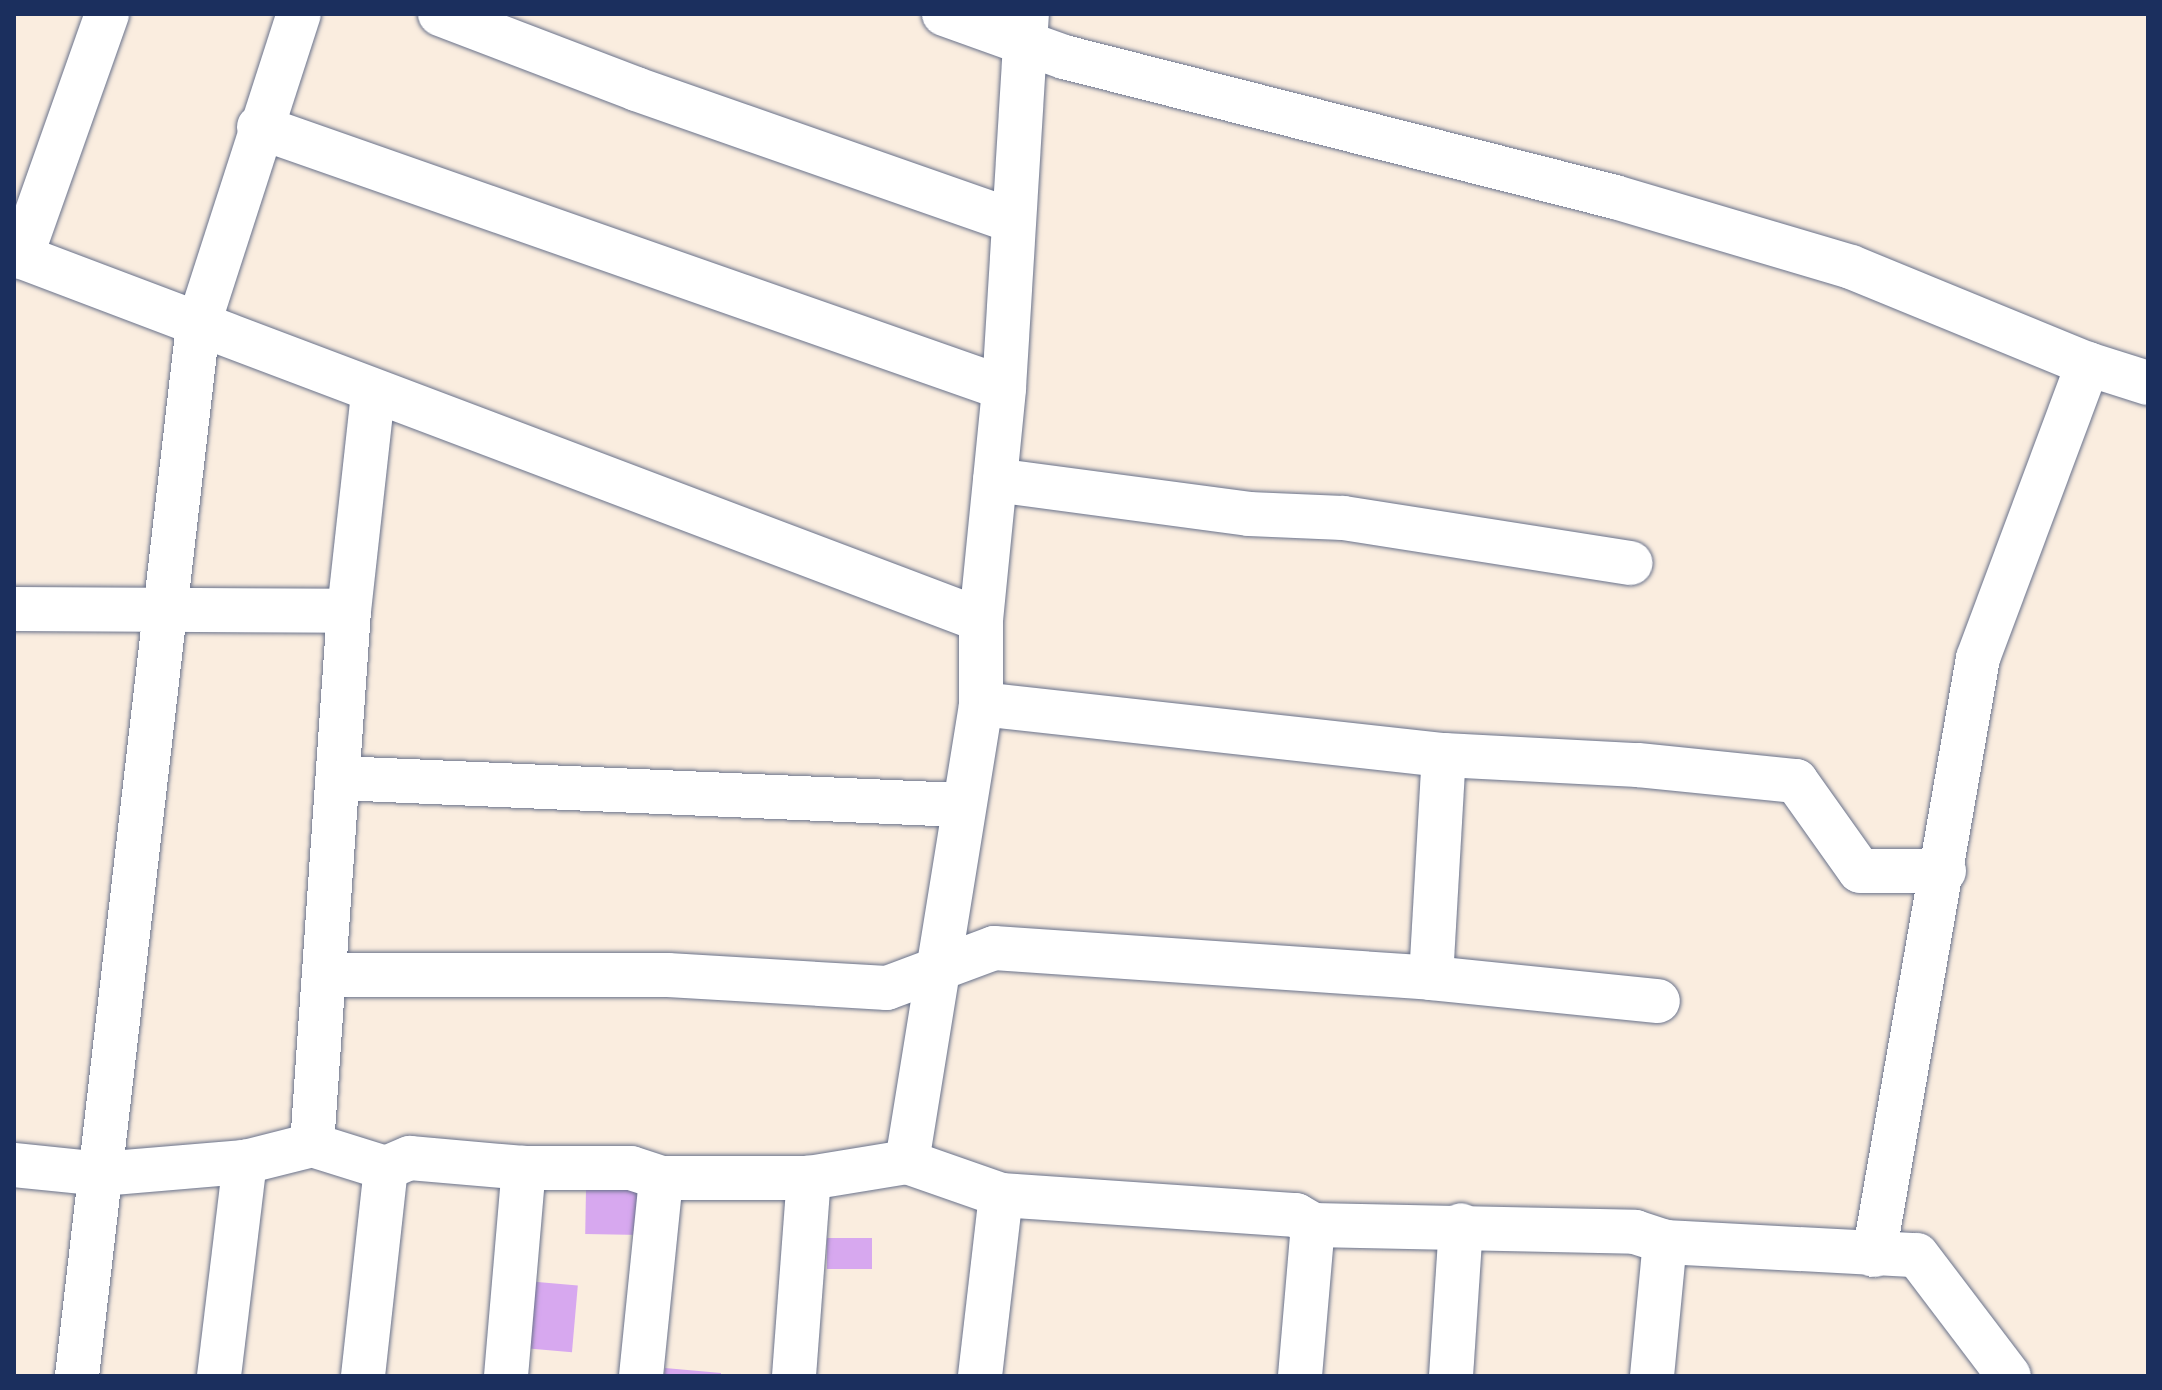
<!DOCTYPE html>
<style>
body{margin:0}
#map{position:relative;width:2162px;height:1390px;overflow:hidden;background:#faeddf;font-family:"Gochi Hand",sans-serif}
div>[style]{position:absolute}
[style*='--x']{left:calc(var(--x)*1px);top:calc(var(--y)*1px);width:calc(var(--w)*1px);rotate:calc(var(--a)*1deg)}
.building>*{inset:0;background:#d7a8ef;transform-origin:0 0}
.roads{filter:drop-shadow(0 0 2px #69728b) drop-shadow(0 0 2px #69728b)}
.street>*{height:44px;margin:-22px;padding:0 22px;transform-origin:22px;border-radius:22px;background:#fff}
span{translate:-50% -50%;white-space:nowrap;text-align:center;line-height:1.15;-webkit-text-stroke:6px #fff;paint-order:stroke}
.frame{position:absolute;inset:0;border:16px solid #1b2f5e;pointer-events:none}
</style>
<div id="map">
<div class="building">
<i style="left:586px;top:1189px;width:56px;height:45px;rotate:1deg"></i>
<i style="left:827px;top:1238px;width:45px;height:31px"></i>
<i style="left:526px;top:1281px;width:52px;height:67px;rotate:5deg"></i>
<i style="clip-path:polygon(665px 1368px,721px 1373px,721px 1376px,664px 1376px)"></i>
</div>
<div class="roads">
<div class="street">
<i style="--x:440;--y:14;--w:210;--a:20.9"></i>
<i style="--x:636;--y:89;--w:399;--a:19.3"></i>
<i style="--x:944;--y:14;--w:127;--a:19.7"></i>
<i style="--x:1064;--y:57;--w:569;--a:14.26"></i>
<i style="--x:1615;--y:197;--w:246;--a:16.5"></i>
<i style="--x:1851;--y:267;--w:256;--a:22.3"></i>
<i style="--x:259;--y:127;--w:789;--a:19.31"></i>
<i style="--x:14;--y:254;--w:1034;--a:20.73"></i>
<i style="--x:981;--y:620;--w:233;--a:-84.3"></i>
<i style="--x:1004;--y:388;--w:375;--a:-86.5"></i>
<i style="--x:21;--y:257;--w:258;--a:-70.5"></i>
<i style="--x:995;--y:480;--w:256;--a:7.6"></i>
<i style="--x:1249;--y:514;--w:94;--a:2.4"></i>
<i style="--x:1343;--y:518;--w:291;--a:8.9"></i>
<i style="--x:14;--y:609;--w:335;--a:0.3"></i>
<i style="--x:981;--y:704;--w:466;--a:6.3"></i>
<i style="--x:1444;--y:755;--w:194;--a:3"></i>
<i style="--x:1638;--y:765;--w:159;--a:5.8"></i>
<i style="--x:1796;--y:781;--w:110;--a:54.6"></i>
<i style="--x:1860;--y:871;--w:84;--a:0"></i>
<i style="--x:339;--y:778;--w:623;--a:2.49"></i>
<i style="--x:326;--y:975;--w:342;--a:0"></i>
<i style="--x:668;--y:975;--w:219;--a:3.4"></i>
<i style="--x:887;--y:988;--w:114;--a:-20.5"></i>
<i style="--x:994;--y:948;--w:438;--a:3.9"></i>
<i style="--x:1431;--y:978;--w:228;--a:5.8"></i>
<i style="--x:1431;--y:978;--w:223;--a:-86.7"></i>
<i style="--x:312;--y:1145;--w:535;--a:-86.04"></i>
<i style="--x:349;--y:611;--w:220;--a:-83.7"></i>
<i style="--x:907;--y:1162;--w:464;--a:-80.8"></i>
<i style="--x:981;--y:704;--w:84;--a:-90"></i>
<i style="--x:14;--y:1165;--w:87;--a:5.9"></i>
<i style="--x:101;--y:1174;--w:144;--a:-4.8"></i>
<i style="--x:245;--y:1162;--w:69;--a:-14.2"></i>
<i style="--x:312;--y:1145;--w:77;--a:17.3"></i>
<i style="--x:386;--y:1168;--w:26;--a:-23"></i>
<i style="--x:410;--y:1158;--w:114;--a:5"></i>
<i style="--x:524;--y:1168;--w:107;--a:0"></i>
<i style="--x:631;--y:1168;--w:32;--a:18"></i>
<i style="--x:661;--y:1178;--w:148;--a:0"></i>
<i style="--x:809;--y:1178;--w:99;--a:-9.3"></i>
<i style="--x:907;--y:1162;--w:100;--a:19.3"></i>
<i style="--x:1001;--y:1195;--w:296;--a:3.9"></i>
<i style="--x:1296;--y:1215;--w:20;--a:30"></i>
<i style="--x:1313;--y:1225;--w:322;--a:1.2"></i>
<i style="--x:1635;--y:1232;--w:32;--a:18"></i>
<i style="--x:1665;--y:1242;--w:252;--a:3"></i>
<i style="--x:1917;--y:1255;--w:152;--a:52.8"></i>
<i style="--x:1874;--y:1255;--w:606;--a:-80.12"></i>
<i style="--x:1978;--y:658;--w:314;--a:-69.5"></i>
<i style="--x:2088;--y:364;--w:63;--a:17.6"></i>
<i style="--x:77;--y:1376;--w:1057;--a:-83.43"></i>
<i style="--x:198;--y:326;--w:328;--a:-72.1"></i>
<i style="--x:219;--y:1376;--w:216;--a:-83.1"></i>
<i style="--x:363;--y:1376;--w:209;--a:-83.7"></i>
<i style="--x:506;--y:1376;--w:209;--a:-85.1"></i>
<i style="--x:641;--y:1376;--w:199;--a:-84.2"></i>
<i style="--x:794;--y:1376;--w:199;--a:-85.7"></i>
<i style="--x:980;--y:1376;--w:182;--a:-83.4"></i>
<i style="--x:1300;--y:1376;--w:152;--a:-85.1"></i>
<i style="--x:1451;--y:1376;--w:151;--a:-86.2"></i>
<i style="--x:1652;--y:1376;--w:135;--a:-84.5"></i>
</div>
</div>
<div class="frame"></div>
</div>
